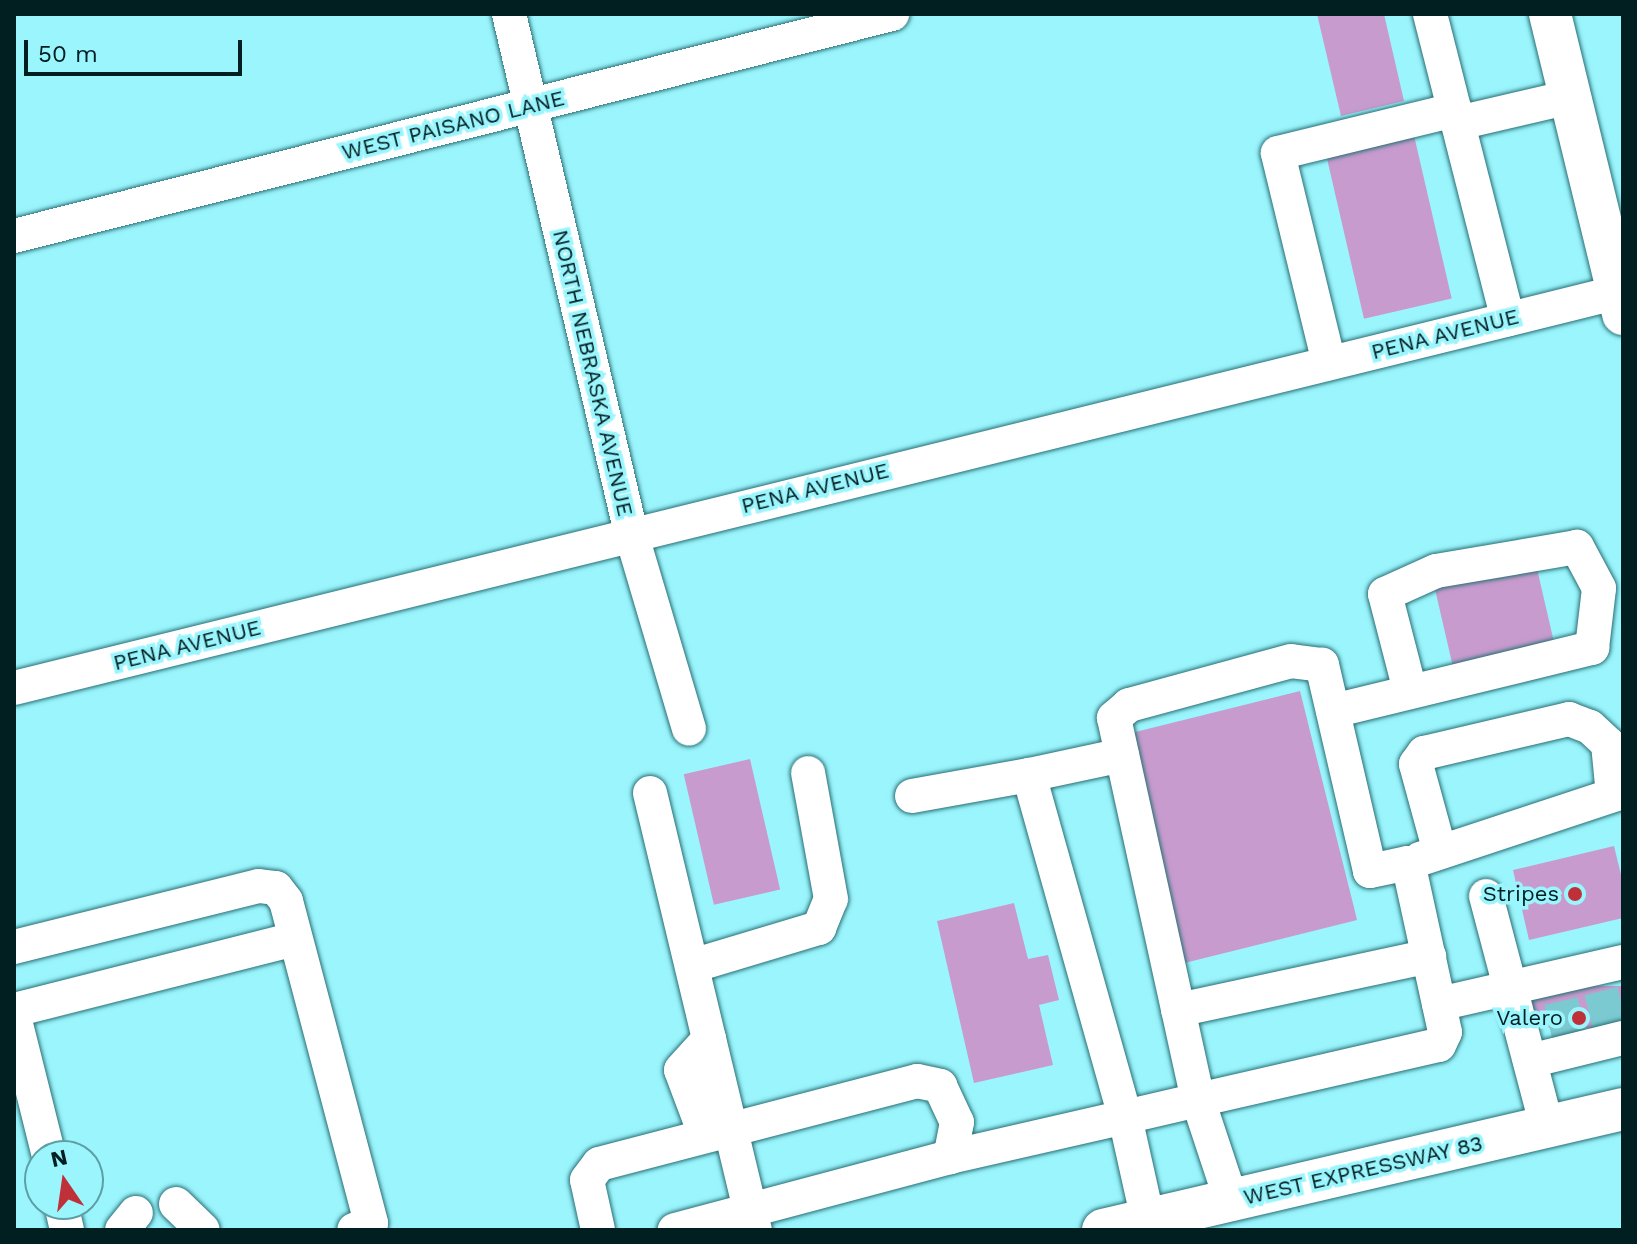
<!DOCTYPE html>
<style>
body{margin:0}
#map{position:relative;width:1637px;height:1244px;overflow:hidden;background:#9bf5fd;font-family:"Work Sans",sans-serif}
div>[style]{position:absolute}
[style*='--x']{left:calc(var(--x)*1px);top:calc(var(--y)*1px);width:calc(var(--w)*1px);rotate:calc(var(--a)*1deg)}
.building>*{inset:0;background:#c89bce;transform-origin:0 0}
.minor-tunnel>*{height:34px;margin-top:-17px;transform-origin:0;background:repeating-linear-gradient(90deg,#7ccad1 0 34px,transparent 0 51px)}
.roads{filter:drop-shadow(0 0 2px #286f75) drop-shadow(0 0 2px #286f75)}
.minor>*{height:34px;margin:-17px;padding:0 17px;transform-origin:17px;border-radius:17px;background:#fff}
.major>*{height:42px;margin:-21px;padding:0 21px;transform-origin:21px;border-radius:21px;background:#fff}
.dots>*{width:22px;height:22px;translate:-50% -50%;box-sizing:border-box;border:4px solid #9bf5fd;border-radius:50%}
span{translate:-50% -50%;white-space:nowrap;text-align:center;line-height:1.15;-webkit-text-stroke:7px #9bf5fd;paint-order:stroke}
.street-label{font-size:22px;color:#011e20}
.poi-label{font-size:22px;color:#011e20}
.right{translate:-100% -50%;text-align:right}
.frame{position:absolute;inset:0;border:16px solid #011e20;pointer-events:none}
.north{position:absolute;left:24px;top:1140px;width:80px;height:80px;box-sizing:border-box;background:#9bf5fd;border:2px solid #5d9fa5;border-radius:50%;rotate:347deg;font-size:22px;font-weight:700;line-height:32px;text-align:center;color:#011e20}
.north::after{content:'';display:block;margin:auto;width:28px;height:36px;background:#c03039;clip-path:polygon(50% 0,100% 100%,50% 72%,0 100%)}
.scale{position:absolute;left:24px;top:40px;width:218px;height:36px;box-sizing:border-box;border:4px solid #011e20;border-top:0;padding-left:10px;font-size:24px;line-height:28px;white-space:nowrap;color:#011e20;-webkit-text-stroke:6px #9bf5fd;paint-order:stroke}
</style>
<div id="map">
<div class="building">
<i style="clip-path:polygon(1317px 14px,1384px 14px,1404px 101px,1341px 116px)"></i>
<i style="left:1413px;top:131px;width:172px;height:90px;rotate:77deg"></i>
<i style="left:1535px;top:560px;width:84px;height:104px;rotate:77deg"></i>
<i style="left:1300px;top:691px;width:236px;height:180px;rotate:76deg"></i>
<i style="left:750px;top:759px;width:134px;height:68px;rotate:77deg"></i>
<i style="clip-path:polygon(1614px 846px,1623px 883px,1623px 918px,1529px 940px,1513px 870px)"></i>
<i style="clip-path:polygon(1014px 903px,1028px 959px,1048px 955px,1059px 1000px,1039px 1005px,1053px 1065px,974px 1083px,937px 921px)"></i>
<i style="left:1623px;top:986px;width:42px;height:92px;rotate:90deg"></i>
</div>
<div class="minor-tunnel">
<i style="--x:1601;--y:991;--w:41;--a:76"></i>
<i style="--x:1561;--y:1001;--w:41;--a:77.3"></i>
</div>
<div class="roads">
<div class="minor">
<i style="--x:509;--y:14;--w:533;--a:76.77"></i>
<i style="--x:631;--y:533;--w:204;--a:73.5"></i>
<i style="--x:1430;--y:14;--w:315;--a:75.7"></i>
<i style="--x:1458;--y:123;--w:115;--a:-13.1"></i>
<i style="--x:14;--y:236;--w:906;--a:-14.19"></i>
<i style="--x:1329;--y:363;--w:216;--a:-103.7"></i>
<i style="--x:1278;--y:153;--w:182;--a:-13.7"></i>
<i style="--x:14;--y:688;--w:1657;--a:-13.86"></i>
<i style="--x:1333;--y:711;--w:267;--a:-13.7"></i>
<i style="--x:1592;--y:648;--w:60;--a:-83.3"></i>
<i style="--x:1599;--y:588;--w:47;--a:-118.2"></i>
<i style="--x:1577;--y:547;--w:143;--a:170.3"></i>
<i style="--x:1436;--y:571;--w:56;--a:155.7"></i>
<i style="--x:1385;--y:594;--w:100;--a:75.5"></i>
<i style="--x:1029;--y:775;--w:95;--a:-12.1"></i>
<i style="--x:650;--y:793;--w:449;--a:76.5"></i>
<i style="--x:912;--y:796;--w:119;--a:-10.2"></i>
<i style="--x:1029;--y:775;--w:355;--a:74.3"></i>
<i style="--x:1125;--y:1117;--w:106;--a:77.4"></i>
<i style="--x:1440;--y:852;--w:91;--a:-105.3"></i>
<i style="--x:1416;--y:764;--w:14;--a:-54"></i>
<i style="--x:1424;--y:753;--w:149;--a:-13.2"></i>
<i style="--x:1569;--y:719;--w:22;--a:21"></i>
<i style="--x:1590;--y:727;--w:25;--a:43"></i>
<i style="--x:1608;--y:744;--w:51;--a:84.4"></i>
<i style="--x:1420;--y:859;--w:214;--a:-18.3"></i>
<i style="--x:1486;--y:896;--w:239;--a:75.2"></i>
<i style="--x:14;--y:947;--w:252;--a:-14"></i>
<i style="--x:259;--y:886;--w:17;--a:7"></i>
<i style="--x:276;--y:888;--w:16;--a:52"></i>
<i style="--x:286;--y:901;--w:333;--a:75.2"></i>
<i style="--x:371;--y:1223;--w:18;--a:158"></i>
<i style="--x:692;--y:966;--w:133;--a:-16.7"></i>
<i style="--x:819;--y:928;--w:31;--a:-68"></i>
<i style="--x:831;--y:899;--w:128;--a:-100.3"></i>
<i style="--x:1439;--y:1004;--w:189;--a:-12.9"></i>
<i style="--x:14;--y:1010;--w:290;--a:-14.2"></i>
<i style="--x:1178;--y:1010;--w:257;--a:-12.1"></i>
<i style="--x:14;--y:1016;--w:144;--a:76"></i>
<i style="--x:1530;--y:1061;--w:96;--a:-13.9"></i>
<i style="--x:705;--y:1134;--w:68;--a:-110.6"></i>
<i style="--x:681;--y:1070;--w:42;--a:-47.9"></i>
<i style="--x:950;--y:1157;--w:180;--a:-12.9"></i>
<i style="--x:1125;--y:1117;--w:75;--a:-13.1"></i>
<i style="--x:1198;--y:1100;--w:247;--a:-12.9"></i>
<i style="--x:1439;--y:1045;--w:14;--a:-65"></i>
<i style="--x:1445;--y:1032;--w:173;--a:-102.3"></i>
<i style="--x:1408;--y:863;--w:39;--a:168"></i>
<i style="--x:1370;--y:871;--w:212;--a:-103.1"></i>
<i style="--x:1322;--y:665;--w:31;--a:-173"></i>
<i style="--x:1291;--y:661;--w:168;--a:164.8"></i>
<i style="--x:1129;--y:705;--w:20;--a:139"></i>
<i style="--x:1114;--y:718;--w:391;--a:77.6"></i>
<i style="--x:1198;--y:1100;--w:105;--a:71.7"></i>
<i style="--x:61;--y:1204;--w:27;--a:77"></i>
<i style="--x:176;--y:1204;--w:37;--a:44"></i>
<i style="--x:122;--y:1230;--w:22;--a:-51"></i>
<i style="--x:598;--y:1230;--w:51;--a:-102.4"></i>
<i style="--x:587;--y:1180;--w:20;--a:-53"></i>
<i style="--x:599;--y:1164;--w:329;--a:-14.6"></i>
<i style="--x:917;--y:1081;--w:24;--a:12"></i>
<i style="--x:940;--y:1086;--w:40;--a:65"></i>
<i style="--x:957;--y:1122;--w:36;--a:101"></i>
<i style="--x:950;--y:1157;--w:285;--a:165.1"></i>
</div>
<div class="major">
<i style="--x:1550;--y:14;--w:309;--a:76.3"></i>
<i style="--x:1103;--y:1230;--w:534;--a:-13.1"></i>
</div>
</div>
<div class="dots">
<i style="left:1575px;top:894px;background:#c03039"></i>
<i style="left:1579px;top:1018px;background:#c03039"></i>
</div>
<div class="street-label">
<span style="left:453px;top:125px;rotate:-14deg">WEST PAISANO LANE</span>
<span style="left:1445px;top:334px;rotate:-14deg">PENA AVENUE</span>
<span style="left:593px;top:373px;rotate:77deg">NORTH NEBRASKA AVENUE</span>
<span style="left:815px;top:488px;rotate:-14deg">PENA AVENUE</span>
<span style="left:187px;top:645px;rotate:-14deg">PENA AVENUE</span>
<span style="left:1363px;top:1170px;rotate:-13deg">WEST EXPRESSWAY 83</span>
</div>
<div class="poi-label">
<span class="right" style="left:1559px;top:894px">Stripes</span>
<span class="right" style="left:1563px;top:1018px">Valero</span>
</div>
<div class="frame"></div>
<div class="north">N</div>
<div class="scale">50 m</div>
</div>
